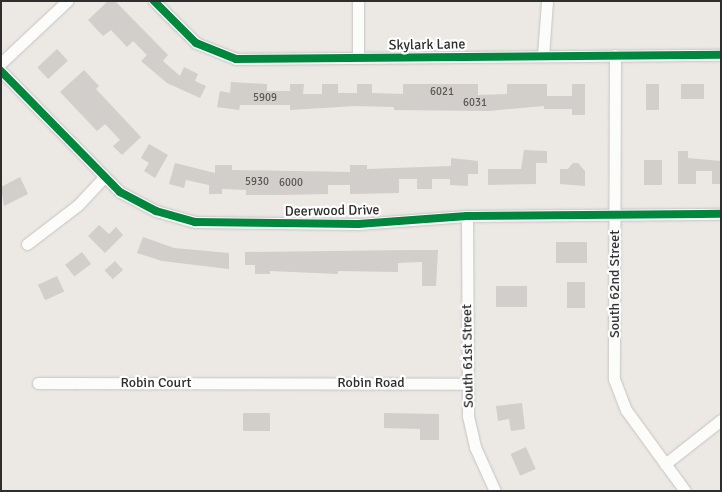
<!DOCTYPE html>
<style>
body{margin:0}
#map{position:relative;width:722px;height:492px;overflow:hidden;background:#ece8e4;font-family:Signika,sans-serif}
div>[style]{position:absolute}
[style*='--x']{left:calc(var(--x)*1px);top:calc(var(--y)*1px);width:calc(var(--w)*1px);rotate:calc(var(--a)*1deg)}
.building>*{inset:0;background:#d1cecb;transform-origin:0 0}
.roads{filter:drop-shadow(0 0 1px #c5c4c5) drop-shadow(0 0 1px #c5c4c5)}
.minor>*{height:11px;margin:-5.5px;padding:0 5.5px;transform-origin:5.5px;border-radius:5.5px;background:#fcfcfb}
.cycleway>*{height:8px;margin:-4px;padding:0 4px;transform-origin:4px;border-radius:4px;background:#00873e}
span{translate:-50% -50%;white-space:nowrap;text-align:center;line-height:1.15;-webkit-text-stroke:4.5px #fff;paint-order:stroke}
.number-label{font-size:11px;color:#585857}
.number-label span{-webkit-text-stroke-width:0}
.street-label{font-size:14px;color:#2e2e2e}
.frame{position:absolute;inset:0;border:2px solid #2e2e2e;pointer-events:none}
</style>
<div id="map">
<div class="building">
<i style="clip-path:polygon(108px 1px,115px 1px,168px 55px,163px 61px,180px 76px,184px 67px,198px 74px,195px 81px,206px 86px,200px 98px,167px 83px,141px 61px,147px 55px,133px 41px,127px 47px,111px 30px,103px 36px,88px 20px)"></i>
<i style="left:57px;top:49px;width:16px;height:27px;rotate:47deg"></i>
<i style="clip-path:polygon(84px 70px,99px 86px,96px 89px,141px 137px,122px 155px,113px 146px,120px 140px,105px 124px,97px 131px,60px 92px)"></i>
<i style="clip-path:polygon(231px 82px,267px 84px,267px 91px,290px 91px,290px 84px,304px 84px,303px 94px,322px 94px,322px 84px,338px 84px,338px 93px,357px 93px,357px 84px,372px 84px,372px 93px,403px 94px,403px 84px,478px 84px,478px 95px,507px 94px,507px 84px,547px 84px,547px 96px,572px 96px,572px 84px,585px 84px,585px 115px,572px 115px,572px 109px,544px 109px,544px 106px,488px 111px,394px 110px,394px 107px,355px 106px,290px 110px,290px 105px,240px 105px,239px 110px,217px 107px,220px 91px,230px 93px)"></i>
<i style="left:646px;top:84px;width:13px;height:26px"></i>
<i style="left:681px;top:84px;width:23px;height:15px"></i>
<i style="clip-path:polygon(149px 144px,168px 155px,155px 178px,144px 171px,149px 163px,141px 158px)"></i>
<i style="clip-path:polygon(524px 150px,547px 151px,547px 163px,536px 163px,536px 184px,488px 185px,488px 169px,521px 169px)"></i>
<i style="clip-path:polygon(678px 151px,688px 151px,688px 158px,721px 161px,721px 184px,712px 184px,712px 171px,696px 171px,696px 184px,678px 184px)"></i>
<i style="clip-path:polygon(451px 158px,478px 161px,478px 174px,468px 174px,468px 186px,450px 185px,450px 179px,432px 179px,432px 189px,417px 189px,417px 179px,399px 179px,399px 193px,350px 194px,350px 185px,328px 185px,328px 194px,280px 195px,246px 195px,246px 190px,222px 189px,222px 194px,209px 194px,209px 185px,186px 180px,184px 188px,169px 184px,175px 163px,215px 173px,215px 165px,232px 165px,232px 170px,350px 172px,350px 165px,367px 165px,367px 169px,451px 166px)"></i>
<i style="left:644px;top:160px;width:18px;height:25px"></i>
<i style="clip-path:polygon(573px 163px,578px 163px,585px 171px,585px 186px,560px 184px,560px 169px,568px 169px)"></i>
<i style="clip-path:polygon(20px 177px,28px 194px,4px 206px,1px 187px)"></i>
<i style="clip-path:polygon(99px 225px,109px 234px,116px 227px,123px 235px,105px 253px,88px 236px)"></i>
<i style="clip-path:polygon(143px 237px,174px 248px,229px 253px,229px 269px,162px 261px,137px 253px)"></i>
<i style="left:556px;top:242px;width:31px;height:21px"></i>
<i style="clip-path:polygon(411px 250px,438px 250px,436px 286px,422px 286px,422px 262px,398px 263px,398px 272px,338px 271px,338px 274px,270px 271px,270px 274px,255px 274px,255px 265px,245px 265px,245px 252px)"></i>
<i style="left:82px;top:252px;width:15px;height:21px;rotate:53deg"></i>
<i style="left:115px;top:261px;width:12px;height:14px;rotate:48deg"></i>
<i style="left:57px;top:276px;width:17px;height:21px;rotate:65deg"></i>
<i style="left:567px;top:282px;width:18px;height:26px"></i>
<i style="left:496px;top:286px;width:31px;height:21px"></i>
<i style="clip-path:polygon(522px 403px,525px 429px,511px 431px,509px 419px,498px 421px,496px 406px)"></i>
<i style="left:243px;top:413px;width:27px;height:18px"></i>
<i style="clip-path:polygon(384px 413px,439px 414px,439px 440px,420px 440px,420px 429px,384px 428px)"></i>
<i style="left:526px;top:447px;width:24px;height:17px;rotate:66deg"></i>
</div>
<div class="roads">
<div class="minor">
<i style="--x:154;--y:1;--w:59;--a:45"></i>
<i style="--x:196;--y:43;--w:43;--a:21.8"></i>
<i style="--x:236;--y:59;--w:485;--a:-0.5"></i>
<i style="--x:615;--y:55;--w:324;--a:90.2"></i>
<i style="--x:614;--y:379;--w:33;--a:69"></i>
<i style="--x:626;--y:410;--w:100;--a:53.9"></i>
<i style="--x:543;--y:56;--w:55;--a:-85.8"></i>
<i style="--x:358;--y:58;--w:57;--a:-90"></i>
<i style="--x:1;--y:63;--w:91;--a:-43.2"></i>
<i style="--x:1;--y:71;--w:170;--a:45.5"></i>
<i style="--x:120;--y:192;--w:41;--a:27.8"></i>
<i style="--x:156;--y:211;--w:41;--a:15.8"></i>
<i style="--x:195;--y:222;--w:163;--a:0.7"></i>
<i style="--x:358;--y:224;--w:109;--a:-4.2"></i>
<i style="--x:467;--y:216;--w:254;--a:-0.5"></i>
<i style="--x:467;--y:216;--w:200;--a:89.7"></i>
<i style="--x:468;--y:416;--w:32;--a:77"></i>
<i style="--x:475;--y:447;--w:48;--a:65.6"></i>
<i style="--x:27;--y:244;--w:64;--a:-37.4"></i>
<i style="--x:78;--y:205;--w:37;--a:-47"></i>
<i style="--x:38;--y:383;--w:429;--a:0.1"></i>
<i style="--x:665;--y:464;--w:71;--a:-38.2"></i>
</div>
</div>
<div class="cycleway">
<i style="--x:154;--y:1;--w:59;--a:45"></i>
<i style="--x:196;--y:43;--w:43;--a:21.8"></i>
<i style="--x:236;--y:59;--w:485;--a:-0.5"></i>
<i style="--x:1;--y:71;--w:170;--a:45.5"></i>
<i style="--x:120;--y:192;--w:41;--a:27.8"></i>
<i style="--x:156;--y:211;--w:41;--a:15.8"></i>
<i style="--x:195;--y:222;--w:163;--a:0.7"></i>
<i style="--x:358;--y:224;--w:109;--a:-4.2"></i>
<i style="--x:467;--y:216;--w:254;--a:-0.5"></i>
</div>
<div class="number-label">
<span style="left:442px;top:92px">6021</span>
<span style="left:265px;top:98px">5909</span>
<span style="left:475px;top:103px">6031</span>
<span style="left:257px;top:182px">5930</span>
<span style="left:291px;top:183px">6000</span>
</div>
<div class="street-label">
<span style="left:427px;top:45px;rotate:-1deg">Skylark Lane</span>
<span style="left:332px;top:211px;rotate:-1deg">Deerwood Drive</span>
<span style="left:615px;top:284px;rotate:-90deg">South 62nd Street</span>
<span style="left:468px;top:356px;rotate:-91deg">South 61st Street</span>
<span style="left:156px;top:383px">Robin Court</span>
<span style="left:371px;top:383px">Robin Road</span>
</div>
<div class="frame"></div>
</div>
